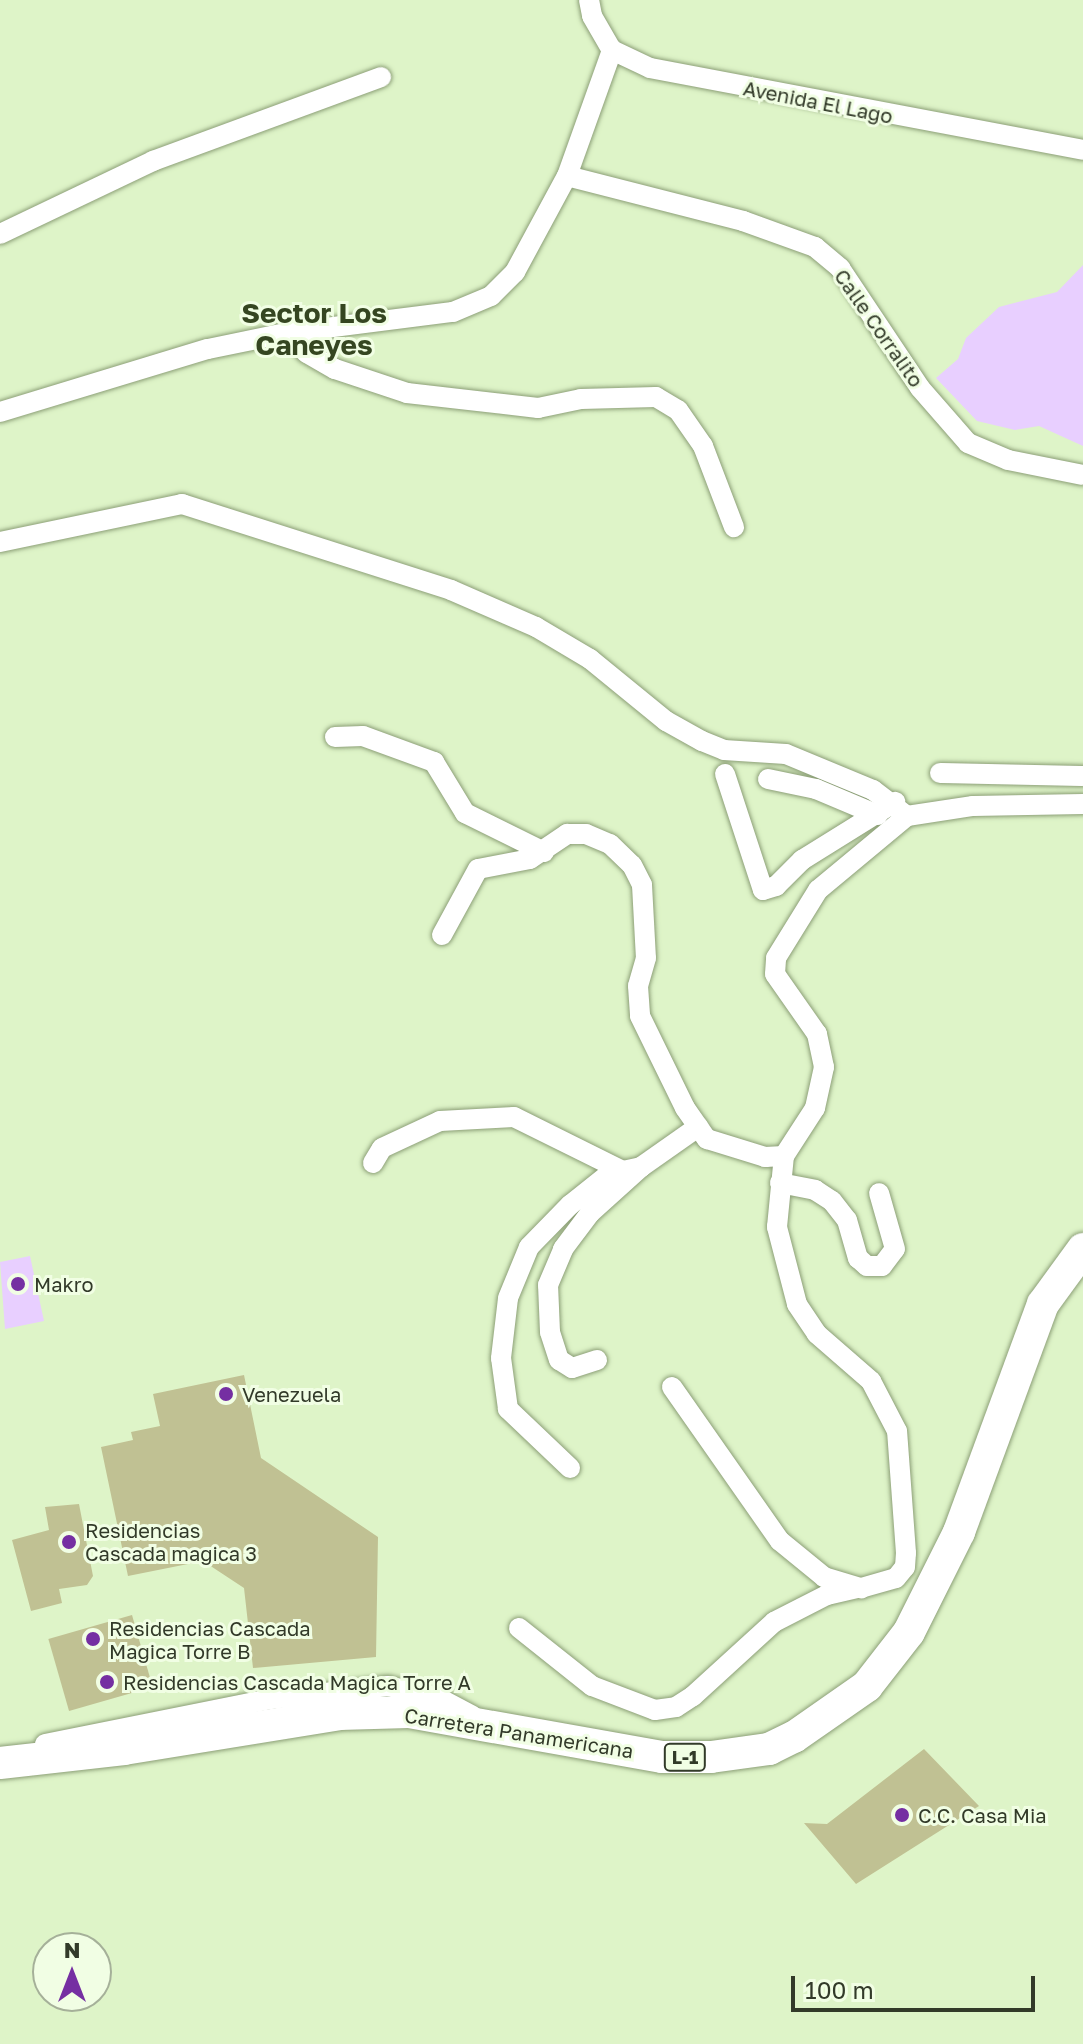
<!DOCTYPE html>
<style>
body{margin:0}
#map{position:relative;width:1083px;height:2044px;overflow:hidden;background:#def4c8;font-family:"Golos Text",sans-serif}
div>[style]{position:absolute}
[style*='--x']{left:calc(var(--x)*1px);top:calc(var(--y)*1px);width:calc(var(--w)*1px);rotate:calc(var(--a)*1deg)}
.green>*{inset:0;background:#e8cfff}
.building>*{inset:0;background:#c0c193;transform-origin:0 0}
.roads{filter:drop-shadow(0 0 2px #8c9f77) drop-shadow(0 0 2px #8c9f77)}
.street>*{height:20px;margin:-10px;padding:0 10px;transform-origin:10px;border-radius:10px;background:#fff}
.primary>*{height:32px;margin:-16px;padding:0 16px;transform-origin:16px;border-radius:16px;background:#fff}
.dots>*{width:22px;height:22px;translate:-50% -50%;box-sizing:border-box;border:4px solid #f1fee4;border-radius:50%}
span{translate:-50% -50%;white-space:nowrap;text-align:center;line-height:1.15;-webkit-text-stroke:6px #f1fee4;paint-order:stroke}
.shield-label span{padding:2px 6px;background:#f1fee4;border:2px solid;border-radius:6px;-webkit-text-stroke-width:0}
.shield-label{font-size:18px;color:#323a29;font-weight:700}
.street-label{font-size:20px;color:#323a29}
.poi-label{font-size:20px;color:#323a29}
.left{translate:0 -50%;text-align:left}
.district-label{font-size:28px;color:#354621;font-weight:700}
.north{position:absolute;left:32px;top:1932px;width:80px;height:80px;box-sizing:border-box;background:#f1fee4;border:2px solid #a5b099;border-radius:50%;rotate:0deg;font-size:22px;font-weight:700;line-height:32px;text-align:center;color:#323a29}
.north::after{content:'';display:block;margin:auto;width:28px;height:36px;background:#752fa2;clip-path:polygon(50% 0,100% 100%,50% 72%,0 100%)}
.scale{position:absolute;left:791px;top:1976px;width:244px;height:36px;box-sizing:border-box;border:4px solid #323a29;border-top:0;padding-left:10px;font-size:24px;line-height:28px;white-space:nowrap;color:#323a29;-webkit-text-stroke:6px #f1fee4;paint-order:stroke}
</style>
<div id="map">
<div class="green">
<i style="clip-path:polygon(1083px 265px,1083px 446px,1039px 426px,1015px 430px,977px 421px,936px 378px,958px 359px,966px 338px,999px 307px,1057px 292px)"></i>
<i style="clip-path:polygon(30px 1256px,44px 1321px,5px 1329px,0 1262px)"></i>
</div>
<div class="building">
<i style="clip-path:polygon(244px 1375px,261px 1458px,378px 1537px,376px 1657px,253px 1668px,244px 1588px,203px 1561px,128px 1576px,101px 1447px,133px 1440px,131px 1432px,160px 1426px,153px 1394px)"></i>
<i style="clip-path:polygon(79px 1504px,93px 1576px,87px 1585px,59px 1589px,62px 1603px,31px 1611px,12px 1540px,49px 1530px,45px 1507px)"></i>
<i style="left:132px;top:1615px;width:75px;height:87px;rotate:74deg"></i>
<i style="clip-path:polygon(924px 1749px,979px 1806px,856px 1884px,804px 1823px,827px 1824px)"></i>
</div>
<div class="roads">
<div class="street">
<i style="--x:589;--y:0;--w:16;--a:79"></i>
<i style="--x:592;--y:16;--w:39;--a:60"></i>
<i style="--x:612;--y:50;--w:42;--a:25.3"></i>
<i style="--x:650;--y:68;--w:441;--a:10.7"></i>
<i style="--x:567;--y:176;--w:182;--a:14.3"></i>
<i style="--x:743;--y:221;--w:77;--a:19.9"></i>
<i style="--x:815;--y:247;--w:33;--a:40"></i>
<i style="--x:840;--y:268;--w:144;--a:56.3"></i>
<i style="--x:920;--y:388;--w:73;--a:48.9"></i>
<i style="--x:968;--y:443;--w:43;--a:23"></i>
<i style="--x:1008;--y:460;--w:76;--a:11.3"></i>
<i style="--x:0;--y:234;--w:170;--a:-25.5"></i>
<i style="--x:153;--y:161;--w:243;--a:-20.2"></i>
<i style="--x:286;--y:333;--w:29;--a:44"></i>
<i style="--x:307;--y:353;--w:32;--a:30"></i>
<i style="--x:335;--y:369;--w:76;--a:18.4"></i>
<i style="--x:407;--y:393;--w:132;--a:6.5"></i>
<i style="--x:538;--y:408;--w:44;--a:-11.8"></i>
<i style="--x:581;--y:399;--w:75;--a:-1.5"></i>
<i style="--x:656;--y:397;--w:26;--a:31"></i>
<i style="--x:678;--y:410;--w:44;--a:55.2"></i>
<i style="--x:703;--y:446;--w:87;--a:69.1"></i>
<i style="--x:0;--y:412;--w:217;--a:-16.9"></i>
<i style="--x:208;--y:349;--w:80;--a:-11.6"></i>
<i style="--x:286;--y:333;--w:168;--a:-7.2"></i>
<i style="--x:453;--y:312;--w:41;--a:-22.8"></i>
<i style="--x:491;--y:296;--w:34;--a:-45"></i>
<i style="--x:515;--y:272;--w:109;--a:-61.6"></i>
<i style="--x:567;--y:176;--w:134;--a:-70.3"></i>
<i style="--x:0;--y:542;--w:186;--a:-11.8"></i>
<i style="--x:182;--y:504;--w:282;--a:17.7"></i>
<i style="--x:451;--y:590;--w:93;--a:23.5"></i>
<i style="--x:536;--y:627;--w:63;--a:30.7"></i>
<i style="--x:590;--y:659;--w:98;--a:39.2"></i>
<i style="--x:666;--y:721;--w:41;--a:29.1"></i>
<i style="--x:702;--y:741;--w:24;--a:22"></i>
<i style="--x:724;--y:750;--w:62;--a:3.7"></i>
<i style="--x:786;--y:754;--w:94;--a:22.5"></i>
<i style="--x:873;--y:790;--w:43;--a:37.4"></i>
<i style="--x:335;--y:737;--w:28;--a:-2"></i>
<i style="--x:363;--y:736;--w:76;--a:20.1"></i>
<i style="--x:434;--y:762;--w:60;--a:58.7"></i>
<i style="--x:465;--y:813;--w:88;--a:26.3"></i>
<i style="--x:940;--y:773;--w:143;--a:1.2"></i>
<i style="--x:725;--y:774;--w:122;--a:71.9"></i>
<i style="--x:763;--y:890;--w:14;--a:-17"></i>
<i style="--x:776;--y:886;--w:37;--a:-45"></i>
<i style="--x:802;--y:860;--w:110;--a:-31.9"></i>
<i style="--x:768;--y:779;--w:49;--a:11.8"></i>
<i style="--x:816;--y:789;--w:67;--a:22.8"></i>
<i style="--x:442;--y:935;--w:75;--a:-61.4"></i>
<i style="--x:478;--y:869;--w:53;--a:-10.9"></i>
<i style="--x:530;--y:859;--w:45;--a:-34"></i>
<i style="--x:567;--y:834;--w:19;--a:0"></i>
<i style="--x:586;--y:834;--w:26;--a:23"></i>
<i style="--x:610;--y:844;--w:30;--a:44"></i>
<i style="--x:632;--y:865;--w:22;--a:63"></i>
<i style="--x:642;--y:885;--w:73;--a:86.9"></i>
<i style="--x:646;--y:958;--w:29;--a:106"></i>
<i style="--x:638;--y:986;--w:30;--a:86"></i>
<i style="--x:640;--y:1016;--w:102;--a:63.9"></i>
<i style="--x:685;--y:1108;--w:38;--a:55"></i>
<i style="--x:707;--y:1139;--w:61;--a:17.2"></i>
<i style="--x:765;--y:1157;--w:19;--a:-3"></i>
<i style="--x:784;--y:1156;--w:57;--a:-57.1"></i>
<i style="--x:815;--y:1108;--w:42;--a:-77.6"></i>
<i style="--x:824;--y:1067;--w:34;--a:-102"></i>
<i style="--x:817;--y:1034;--w:73;--a:-125"></i>
<i style="--x:775;--y:974;--w:16;--a:-86"></i>
<i style="--x:776;--y:958;--w:80;--a:-58.3"></i>
<i style="--x:818;--y:890;--w:116;--a:-39.7"></i>
<i style="--x:907;--y:816;--w:67;--a:-8.6"></i>
<i style="--x:973;--y:806;--w:110;--a:-1"></i>
<i style="--x:373;--y:1163;--w:17;--a:-59"></i>
<i style="--x:382;--y:1148;--w:64;--a:-25"></i>
<i style="--x:440;--y:1121;--w:74;--a:-3.1"></i>
<i style="--x:514;--y:1117;--w:119;--a:26.4"></i>
<i style="--x:780;--y:1183;--w:36;--a:11"></i>
<i style="--x:815;--y:1190;--w:20;--a:33"></i>
<i style="--x:832;--y:1201;--w:24;--a:52"></i>
<i style="--x:847;--y:1220;--w:40;--a:74"></i>
<i style="--x:858;--y:1258;--w:12;--a:42"></i>
<i style="--x:867;--y:1266;--w:15;--a:0"></i>
<i style="--x:882;--y:1266;--w:21;--a:-53"></i>
<i style="--x:895;--y:1249;--w:58;--a:-105.9"></i>
<i style="--x:597;--y:1360;--w:26;--a:162"></i>
<i style="--x:572;--y:1368;--w:15;--a:-148"></i>
<i style="--x:559;--y:1360;--w:29;--a:-108"></i>
<i style="--x:550;--y:1332;--w:47;--a:-92.4"></i>
<i style="--x:548;--y:1285;--w:39;--a:-67"></i>
<i style="--x:563;--y:1249;--w:45;--a:-53.1"></i>
<i style="--x:590;--y:1213;--w:69;--a:-42"></i>
<i style="--x:641;--y:1167;--w:70;--a:-35.1"></i>
<i style="--x:672;--y:1387;--w:188;--a:55"></i>
<i style="--x:780;--y:1541;--w:57;--a:39.3"></i>
<i style="--x:824;--y:1577;--w:39;--a:17"></i>
<i style="--x:861;--y:1588;--w:36;--a:-16"></i>
<i style="--x:896;--y:1578;--w:14;--a:-51"></i>
<i style="--x:905;--y:1567;--w:14;--a:-86"></i>
<i style="--x:906;--y:1553;--w:122;--a:-94.2"></i>
<i style="--x:897;--y:1431;--w:56;--a:-117.5"></i>
<i style="--x:871;--y:1381;--w:72;--a:-139"></i>
<i style="--x:817;--y:1334;--w:36;--a:-124"></i>
<i style="--x:797;--y:1304;--w:80;--a:-104.6"></i>
<i style="--x:777;--y:1227;--w:71;--a:-84.4"></i>
<i style="--x:570;--y:1468;--w:86;--a:-136.4"></i>
<i style="--x:508;--y:1409;--w:51;--a:-97.8"></i>
<i style="--x:501;--y:1358;--w:60;--a:-83.3"></i>
<i style="--x:508;--y:1298;--w:55;--a:-67.6"></i>
<i style="--x:529;--y:1247;--w:59;--a:-45.7"></i>
<i style="--x:570;--y:1205;--w:50;--a:-38.5"></i>
<i style="--x:609;--y:1174;--w:33;--a:-12"></i>
<i style="--x:519;--y:1628;--w:93;--a:38.5"></i>
<i style="--x:592;--y:1686;--w:67;--a:20.9"></i>
<i style="--x:655;--y:1710;--w:21;--a:-8"></i>
<i style="--x:676;--y:1707;--w:20;--a:-33"></i>
<i style="--x:693;--y:1696;--w:110;--a:-42.4"></i>
<i style="--x:774;--y:1622;--w:59;--a:-27"></i>
<i style="--x:827;--y:1595;--w:31;--a:-13"></i>
<i style="--x:45;--y:1744;--w:229;--a:-11.3"></i>
<i style="--x:270;--y:1699;--w:119;--a:-6.3"></i>
<i style="--x:388;--y:1686;--w:52;--a:13.2"></i>
<i style="--x:439;--y:1698;--w:38;--a:28"></i>
</div>
<div class="primary">
<i style="--x:0;--y:1763;--w:125;--a:-6.4"></i>
<i style="--x:124;--y:1749;--w:218;--a:-9.2"></i>
<i style="--x:339;--y:1714;--w:70;--a:-1.6"></i>
<i style="--x:409;--y:1712;--w:257;--a:10.1"></i>
<i style="--x:662;--y:1757;--w:49;--a:0"></i>
<i style="--x:711;--y:1757;--w:59;--a:-7.9"></i>
<i style="--x:769;--y:1749;--w:28;--a:-26"></i>
<i style="--x:794;--y:1737;--w:89;--a:-34.9"></i>
<i style="--x:867;--y:1686;--w:68;--a:-52.1"></i>
<i style="--x:909;--y:1632;--w:112;--a:-63.4"></i>
<i style="--x:959;--y:1532;--w:243;--a:-69.8"></i>
<i style="--x:1043;--y:1304;--w:68;--a:-54"></i>
</div>
</div>
<div class="dots">
<i style="left:18px;top:1284px;background:#752fa2"></i>
<i style="left:226px;top:1394px;background:#752fa2"></i>
<i style="left:69px;top:1542px;background:#752fa2"></i>
<i style="left:93px;top:1639px;background:#752fa2"></i>
<i style="left:107px;top:1682px;background:#752fa2"></i>
<i style="left:902px;top:1815px;background:#752fa2"></i>
</div>
<div class="shield-label">
<span style="left:685px;top:1757px">L-1</span>
</div>
<div class="street-label">
<span style="left:818px;top:102px;rotate:11deg">Avenida El Lago</span>
<span style="left:879px;top:328px;rotate:55deg">Calle Corralito</span>
<span style="left:519px;top:1733px;rotate:9deg">Carretera Panamericana</span>
</div>
<div class="poi-label">
<span class="left" style="left:34px;top:1284px">Makro</span>
<span class="left" style="left:242px;top:1394px">Venezuela</span>
<span class="left" style="left:85px;top:1542px">Residencias<br>Cascada magica 3</span>
<span class="left" style="left:109px;top:1640px">Residencias Cascada<br>Magica Torre B</span>
<span class="left" style="left:123px;top:1682px">Residencias Cascada Magica Torre A</span>
<span class="left" style="left:918px;top:1815px">C.C. Casa Mia</span>
</div>
<div class="district-label">
<span style="left:314px;top:329px">Sector Los<br>Caneyes</span>
</div>
<div class="north">N</div>
<div class="scale">100 m</div>
</div>
